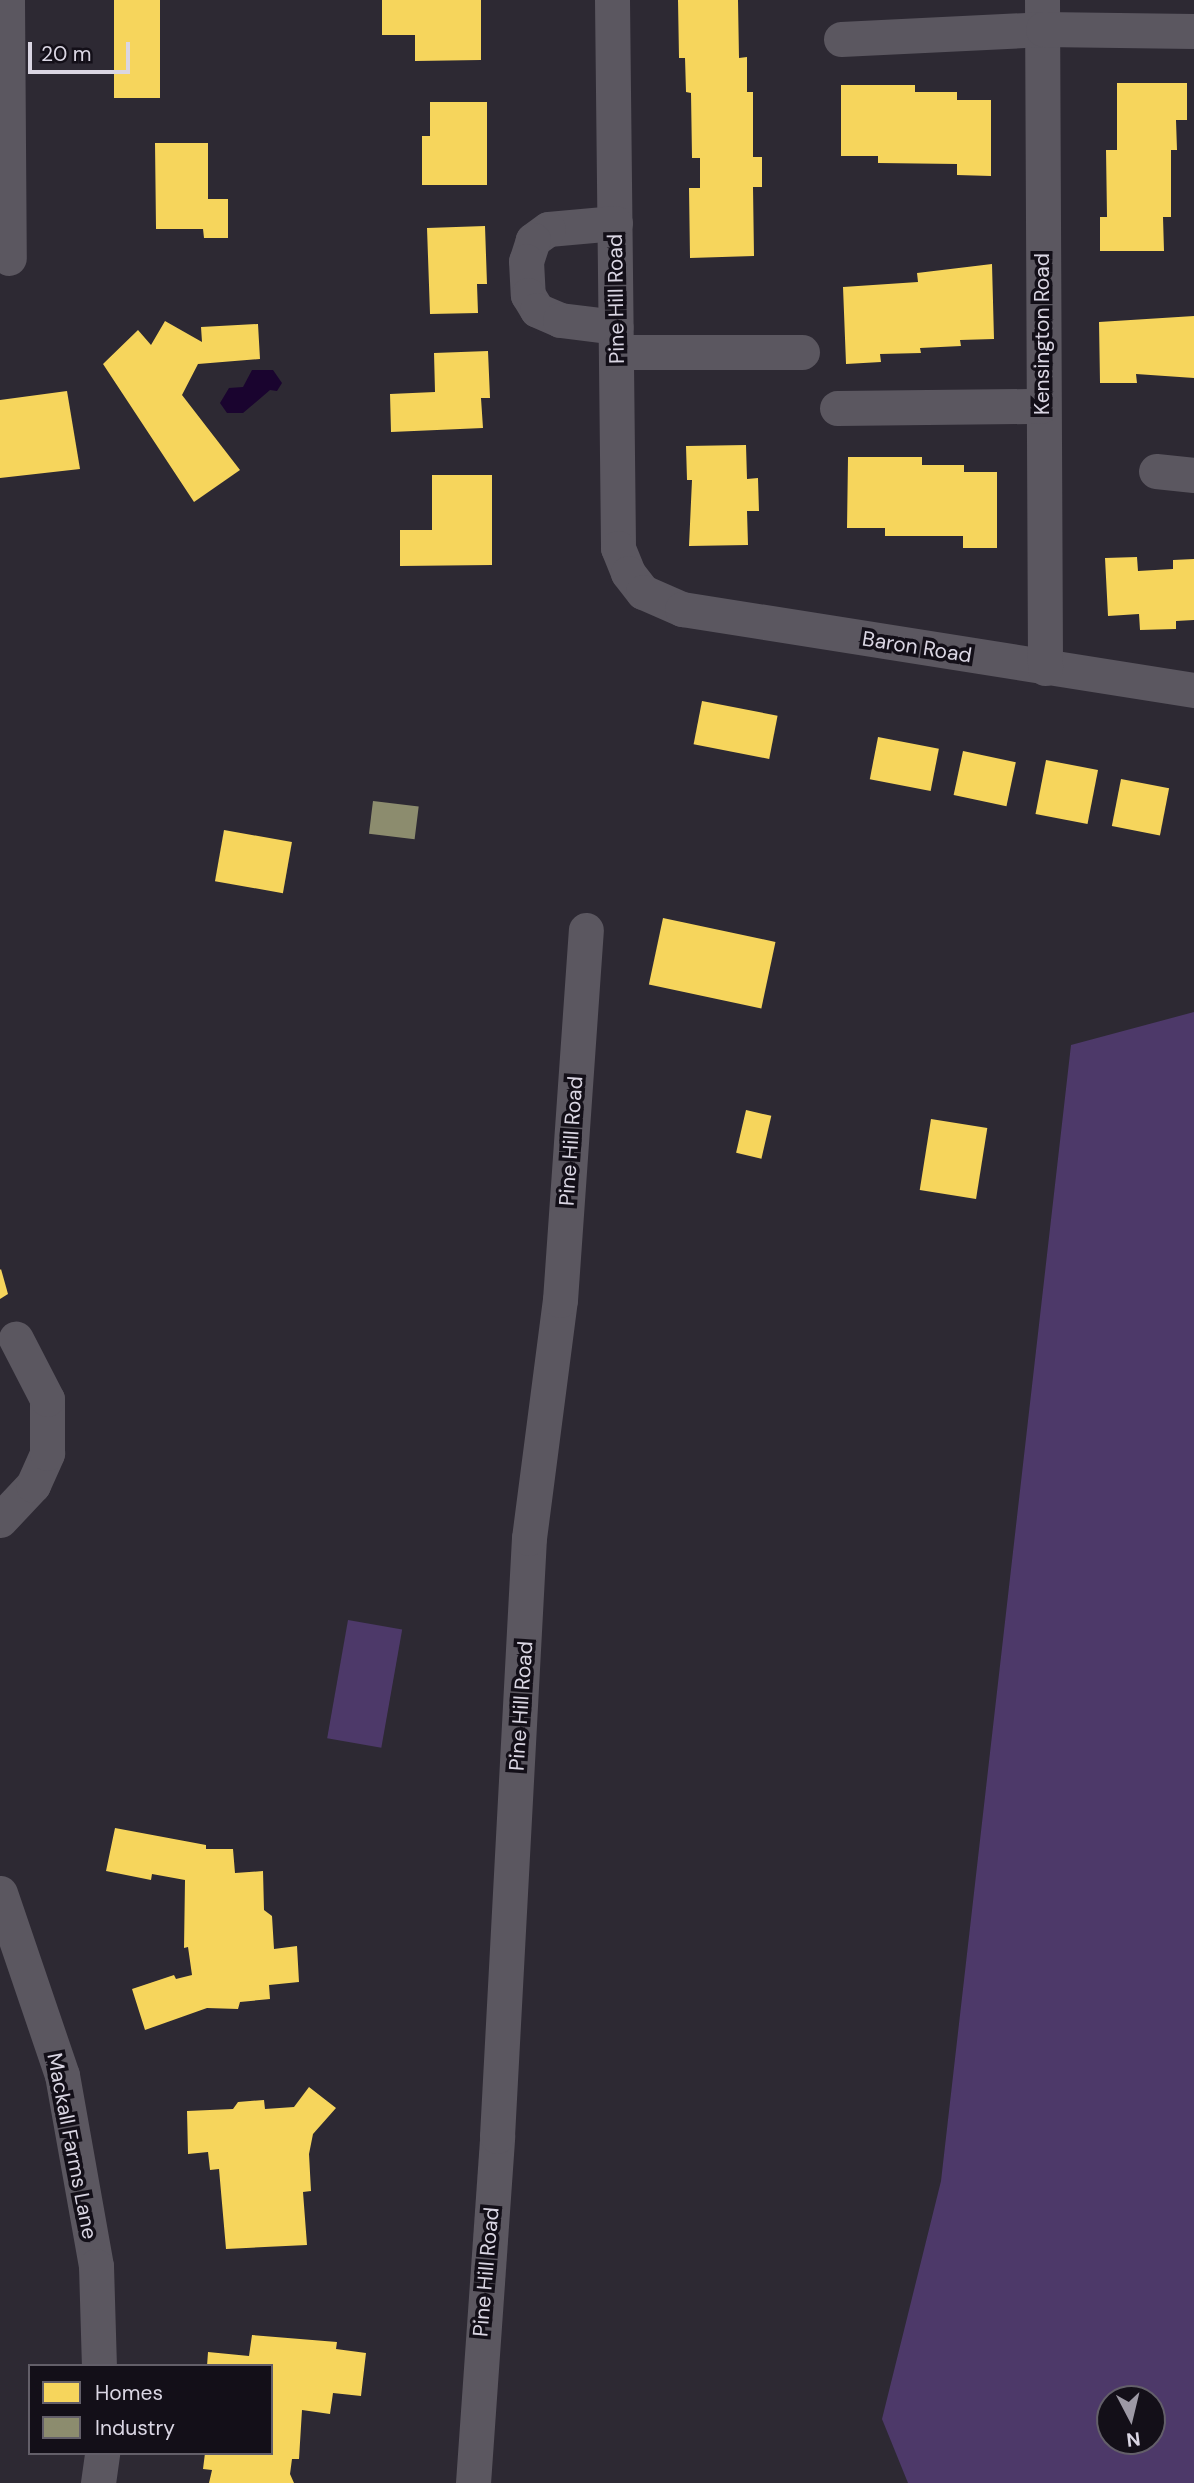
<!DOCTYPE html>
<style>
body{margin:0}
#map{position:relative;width:1194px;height:2483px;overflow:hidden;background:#2d2933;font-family:"DM Sans",sans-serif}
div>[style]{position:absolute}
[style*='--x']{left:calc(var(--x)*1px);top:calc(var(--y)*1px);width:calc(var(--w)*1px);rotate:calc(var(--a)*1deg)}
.green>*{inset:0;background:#4d3969;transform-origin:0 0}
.water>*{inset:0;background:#1a042f}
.homes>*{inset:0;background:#f6d55c;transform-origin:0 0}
.industry>*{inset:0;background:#8c8c6e;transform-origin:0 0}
.minor>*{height:35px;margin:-17.5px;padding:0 17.5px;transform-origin:17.5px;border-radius:17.5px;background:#5b5760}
span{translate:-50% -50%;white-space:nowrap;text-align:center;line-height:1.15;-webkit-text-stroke:7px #130f18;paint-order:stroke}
.street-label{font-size:21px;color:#dad6e3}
.legend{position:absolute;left:28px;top:2364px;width:245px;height:91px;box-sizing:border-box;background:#130f18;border:2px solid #635f69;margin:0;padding:9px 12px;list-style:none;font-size:21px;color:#dad6e3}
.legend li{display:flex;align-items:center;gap:14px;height:35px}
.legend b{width:35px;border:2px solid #635f69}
.north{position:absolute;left:1096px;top:2385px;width:70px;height:70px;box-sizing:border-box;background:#130f18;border:2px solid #635f69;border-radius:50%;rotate:173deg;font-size:19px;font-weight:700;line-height:28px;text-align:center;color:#dad6e3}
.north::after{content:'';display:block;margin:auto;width:24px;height:32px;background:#9d99a5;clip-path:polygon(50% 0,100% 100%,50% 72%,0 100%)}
.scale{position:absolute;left:28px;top:42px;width:102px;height:32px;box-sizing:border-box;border:4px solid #dad6e3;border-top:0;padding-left:9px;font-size:21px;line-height:24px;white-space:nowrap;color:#dad6e3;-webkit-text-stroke:5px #130f18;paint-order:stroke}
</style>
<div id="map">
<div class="green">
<i style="clip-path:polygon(evenodd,1194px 1012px,1194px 2483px,908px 2483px,882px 2419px,941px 2181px,1071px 1045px,1194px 1012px,1110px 2399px,1152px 2399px,1152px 2441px,1110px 2441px,1110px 2399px)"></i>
<i style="left:348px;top:1620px;width:55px;height:120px;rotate:10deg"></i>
</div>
<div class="water">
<i style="clip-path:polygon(252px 370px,273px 370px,282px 383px,277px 391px,270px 390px,243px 413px,227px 413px,220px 403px,229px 388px,243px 387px)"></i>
</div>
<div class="homes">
<i style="left:114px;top:0;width:46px;height:98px"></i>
<i style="clip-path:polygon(382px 0,481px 0,481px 60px,415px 61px,415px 35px,382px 35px)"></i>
<i style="clip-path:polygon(678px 0,738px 0,739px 58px,747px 57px,747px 92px,753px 92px,753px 157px,762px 157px,762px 187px,753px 187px,754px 256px,690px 258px,689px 188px,700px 188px,700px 158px,692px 158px,691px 93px,686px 92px,685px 58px,679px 58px)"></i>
<i style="clip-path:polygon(1117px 83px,1187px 83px,1187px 120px,1176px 120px,1177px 150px,1171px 150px,1171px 217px,1163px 217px,1164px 251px,1100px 251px,1100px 217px,1107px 217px,1106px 150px,1117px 150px)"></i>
<i style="clip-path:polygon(841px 85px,915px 85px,915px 92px,957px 92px,957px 100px,991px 100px,991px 176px,957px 175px,957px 164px,878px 163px,878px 156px,841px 156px)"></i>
<i style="clip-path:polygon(430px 102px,487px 102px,487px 185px,422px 185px,422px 136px,430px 136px)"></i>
<i style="clip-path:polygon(155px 143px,208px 143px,208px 199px,228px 199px,228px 238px,204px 238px,203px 229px,156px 229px)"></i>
<i style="clip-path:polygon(485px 226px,487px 284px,477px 284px,478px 313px,430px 314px,427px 228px)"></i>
<i style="clip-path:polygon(992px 264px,994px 339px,960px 340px,961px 346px,920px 348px,921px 353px,880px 354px,881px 362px,846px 364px,843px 287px,918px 282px,917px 273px)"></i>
<i style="clip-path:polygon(1194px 316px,1194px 378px,1136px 374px,1137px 383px,1100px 383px,1099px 322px)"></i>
<i style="clip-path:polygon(165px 321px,202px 342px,201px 327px,258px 324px,260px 359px,198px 364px,182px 395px,240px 470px,194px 502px,103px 364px,138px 330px,151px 345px)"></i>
<i style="clip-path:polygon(488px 351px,490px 398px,481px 398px,483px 428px,391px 432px,390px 394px,435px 392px,434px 353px)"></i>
<i style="clip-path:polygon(67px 391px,80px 469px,0 478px,0 400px)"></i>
<i style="clip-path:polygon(746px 445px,747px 479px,758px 478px,759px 511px,747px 511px,748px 545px,689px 546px,692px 480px,687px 480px,686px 446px)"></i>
<i style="clip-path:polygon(848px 457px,922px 457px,922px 465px,964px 465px,964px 472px,997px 472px,997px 548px,963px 548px,963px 536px,885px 536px,885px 528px,847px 528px)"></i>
<i style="clip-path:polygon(432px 475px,492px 475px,492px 565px,400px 566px,400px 530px,432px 530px)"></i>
<i style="clip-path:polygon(1137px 557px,1138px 571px,1173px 569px,1173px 560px,1194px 559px,1194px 620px,1176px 621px,1176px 629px,1140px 630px,1139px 614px,1108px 616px,1105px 558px)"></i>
<i style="left:702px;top:701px;width:77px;height:44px;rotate:11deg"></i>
<i style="left:878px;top:737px;width:62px;height:43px;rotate:11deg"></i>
<i style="left:963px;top:751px;width:54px;height:45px;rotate:12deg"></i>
<i style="left:1046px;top:760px;width:53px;height:55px;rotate:11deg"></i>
<i style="left:1121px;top:779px;width:49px;height:48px;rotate:11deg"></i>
<i style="left:224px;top:830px;width:69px;height:52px;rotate:10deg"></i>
<i style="left:663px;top:918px;width:115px;height:68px;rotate:12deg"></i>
<i style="left:746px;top:1110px;width:26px;height:44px;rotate:13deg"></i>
<i style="left:931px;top:1119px;width:57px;height:72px;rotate:9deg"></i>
<i style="clip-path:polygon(1px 1269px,8px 1294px,0 1299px,0 1270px)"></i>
<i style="clip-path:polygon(115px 1828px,206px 1845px,206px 1849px,233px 1849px,235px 1873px,263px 1871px,264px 1910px,272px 1916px,274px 1949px,297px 1946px,299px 1982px,269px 1985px,270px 1999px,240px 2002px,238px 2009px,207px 2008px,145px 2030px,132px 1989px,174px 1975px,176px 1979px,192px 1975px,188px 1947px,184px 1948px,185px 1880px,152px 1874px,151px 1880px,106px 1871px)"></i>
<i style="clip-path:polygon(309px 2087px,336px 2108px,313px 2134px,309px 2154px,311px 2191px,303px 2192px,307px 2245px,226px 2249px,219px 2169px,210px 2170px,208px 2152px,188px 2154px,187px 2111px,233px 2109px,238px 2102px,264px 2100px,265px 2109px,294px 2107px)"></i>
<i style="clip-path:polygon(252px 2335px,337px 2342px,336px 2349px,366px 2353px,361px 2396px,333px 2393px,330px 2414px,302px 2410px,299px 2459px,292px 2459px,290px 2474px,294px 2483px,209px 2483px,212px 2470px,203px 2469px,205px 2453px,271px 2453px,271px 2366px,207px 2366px,208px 2352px,249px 2356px)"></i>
</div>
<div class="industry">
<i style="left:373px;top:801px;width:46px;height:33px;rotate:7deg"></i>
</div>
<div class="minor">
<i style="--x:7;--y:0;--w:258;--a:89.6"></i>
<i style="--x:612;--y:0;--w:548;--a:89.37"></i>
<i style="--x:618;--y:548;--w:27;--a:68"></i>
<i style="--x:628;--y:573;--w:24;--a:52"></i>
<i style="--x:643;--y:592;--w:43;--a:23.6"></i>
<i style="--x:682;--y:609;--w:518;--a:8.99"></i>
<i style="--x:1042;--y:0;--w:668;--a:89.74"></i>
<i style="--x:841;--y:39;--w:202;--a:-2.8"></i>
<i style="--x:1043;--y:29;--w:151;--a:0.8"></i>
<i style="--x:615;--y:223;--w:67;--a:174.9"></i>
<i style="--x:548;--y:229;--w:19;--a:144"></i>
<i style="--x:533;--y:240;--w:22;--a:108"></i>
<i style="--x:526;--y:261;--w:34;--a:87"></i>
<i style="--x:528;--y:295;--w:17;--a:59"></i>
<i style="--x:537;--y:310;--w:25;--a:23"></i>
<i style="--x:560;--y:320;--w:56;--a:7.1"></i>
<i style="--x:616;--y:352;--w:186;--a:0"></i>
<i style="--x:837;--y:408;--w:204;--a:-0.6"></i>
<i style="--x:1156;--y:471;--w:38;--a:6"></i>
<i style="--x:0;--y:1520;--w:48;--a:-46.7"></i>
<i style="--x:33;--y:1485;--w:35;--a:-66"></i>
<i style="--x:47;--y:1453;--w:54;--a:-90"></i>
<i style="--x:47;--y:1399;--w:68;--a:-117.3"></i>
<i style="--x:0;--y:1893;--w:192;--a:71.2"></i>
<i style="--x:62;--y:2075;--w:194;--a:79.9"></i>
<i style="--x:96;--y:2266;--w:100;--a:88.3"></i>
<i style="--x:98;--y:2483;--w:30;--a:-82"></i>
<i style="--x:473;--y:2483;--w:348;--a:-86"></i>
<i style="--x:497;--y:2136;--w:599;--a:-86.94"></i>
<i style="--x:529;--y:1538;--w:240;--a:-82.6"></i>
<i style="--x:560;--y:1300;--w:371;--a:-86"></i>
</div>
<div class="street-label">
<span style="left:616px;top:299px;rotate:-91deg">Pine Hill Road</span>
<span style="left:1042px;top:334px;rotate:-90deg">Kensington Road</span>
<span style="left:917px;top:647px;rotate:9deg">Baron Road</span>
<span style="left:571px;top:1141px;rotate:-86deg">Pine Hill Road</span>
<span style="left:521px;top:1706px;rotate:-86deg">Pine Hill Road</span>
<span style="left:72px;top:2146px;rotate:79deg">Mackall Farms Lane</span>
<span style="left:486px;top:2272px;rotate:-85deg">Pine Hill Road</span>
</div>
<ul class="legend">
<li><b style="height:19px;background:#f6d55c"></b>Homes</li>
<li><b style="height:19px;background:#8c8c6e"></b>Industry</li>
</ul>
<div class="north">N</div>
<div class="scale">20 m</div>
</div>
